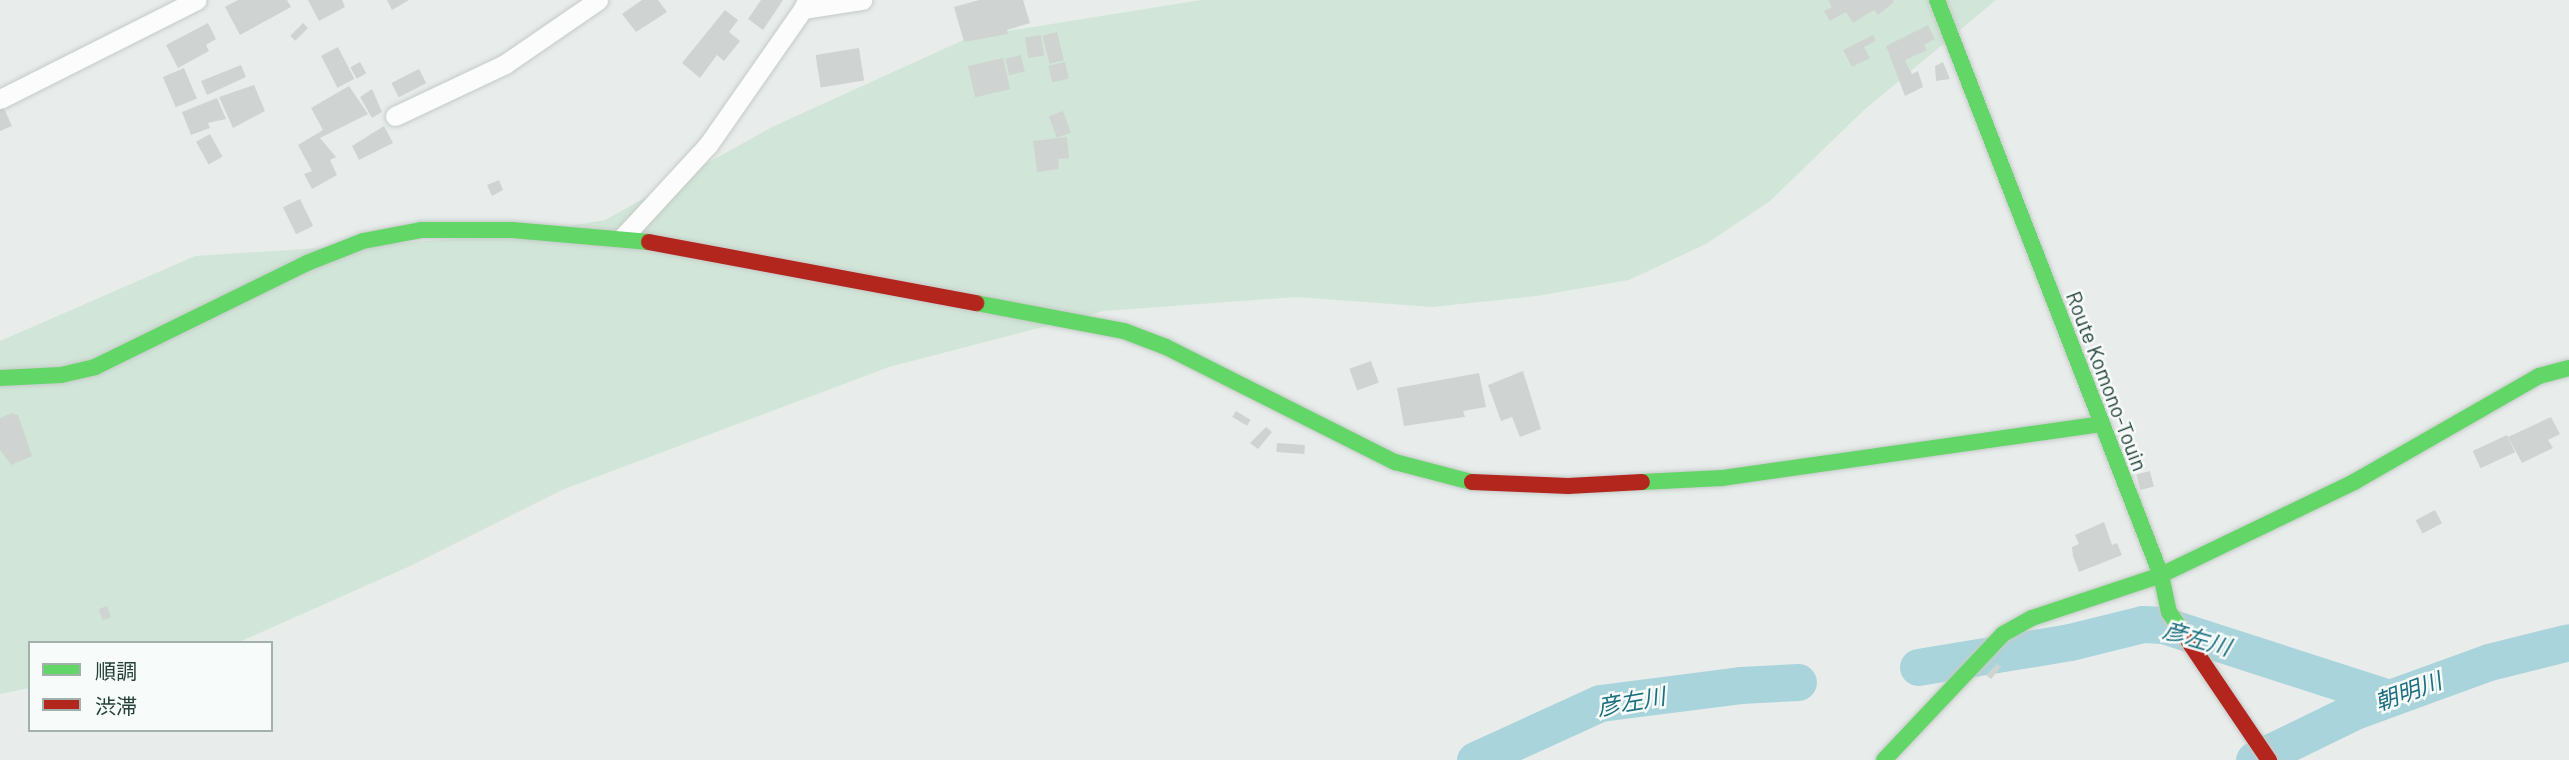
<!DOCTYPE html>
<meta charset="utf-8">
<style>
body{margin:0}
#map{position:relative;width:2569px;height:760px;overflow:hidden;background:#e8edeb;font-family:Barlow,"Noto Sans JP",sans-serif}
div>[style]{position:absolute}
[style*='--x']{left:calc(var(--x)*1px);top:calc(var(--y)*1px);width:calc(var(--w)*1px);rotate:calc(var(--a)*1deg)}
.green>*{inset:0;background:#d1e6d8}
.river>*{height:37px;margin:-18.5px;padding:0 18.5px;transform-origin:18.5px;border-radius:18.5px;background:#a9d4db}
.building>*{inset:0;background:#cfd4d2;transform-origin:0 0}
.roads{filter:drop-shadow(0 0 2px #c5cac8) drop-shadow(0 0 2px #c5cac8)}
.street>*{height:19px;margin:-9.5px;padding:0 9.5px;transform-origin:9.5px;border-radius:9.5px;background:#fcfcfc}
.fast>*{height:16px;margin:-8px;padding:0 8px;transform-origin:8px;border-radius:8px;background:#63d668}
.jam>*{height:16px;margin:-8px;padding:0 8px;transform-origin:8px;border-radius:8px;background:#b3261e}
span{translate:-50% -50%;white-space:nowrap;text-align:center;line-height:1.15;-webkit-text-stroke:5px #f7fbf9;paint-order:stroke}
.street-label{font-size:21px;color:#24423a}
.water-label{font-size:23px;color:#1c6f80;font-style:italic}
.legend{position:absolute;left:28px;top:641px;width:245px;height:91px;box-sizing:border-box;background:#f7fbf9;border:2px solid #a3b1ad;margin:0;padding:9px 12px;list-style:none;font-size:21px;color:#24423a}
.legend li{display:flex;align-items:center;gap:14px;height:35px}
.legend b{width:35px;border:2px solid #a3b1ad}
</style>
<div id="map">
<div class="green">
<i style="clip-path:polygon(1201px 0,1996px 0,1863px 111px,1770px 201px,1706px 244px,1629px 280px,1537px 296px,1432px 307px,1296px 297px,1104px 311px,889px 367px,562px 490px,408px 567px,237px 643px,30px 643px,30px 688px,0 694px,0 341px,195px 256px,506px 236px,605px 220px,772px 127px,970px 37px)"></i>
</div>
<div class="river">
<i style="--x:1918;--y:667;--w:154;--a:-9.3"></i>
<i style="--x:2070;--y:642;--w:75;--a:-13.9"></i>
<i style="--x:2143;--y:624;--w:20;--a:3"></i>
<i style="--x:2163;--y:625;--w:237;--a:17.9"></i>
<i style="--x:1475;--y:760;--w:137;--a:-24.5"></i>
<i style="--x:1600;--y:703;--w:141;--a:-7.3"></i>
<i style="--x:1740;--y:685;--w:58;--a:-3"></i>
<i style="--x:2254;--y:760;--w:114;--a:-25.9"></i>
<i style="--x:2357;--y:710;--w:140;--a:-20"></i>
<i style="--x:2489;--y:662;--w:82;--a:-14"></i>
</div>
<div class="building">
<i style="clip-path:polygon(238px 0,287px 0,291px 7px,240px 35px,225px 7px)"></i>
<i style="clip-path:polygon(308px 0,342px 0,345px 7px,319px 21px)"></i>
<i style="clip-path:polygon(387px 0,409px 0,392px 10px)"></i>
<i style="clip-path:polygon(642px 0,658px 0,667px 12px,636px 32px,622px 14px)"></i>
<i style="clip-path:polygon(761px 0,783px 0,763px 30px,748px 19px)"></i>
<i style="clip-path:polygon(979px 0,1023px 0,1030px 23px,1007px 30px,1008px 34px,964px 42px,954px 7px)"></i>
<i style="clip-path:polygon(1828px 0,1893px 0,1894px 2px,1878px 15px,1874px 10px,1853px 23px,1846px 12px,1830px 21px,1824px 11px,1832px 7px)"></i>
<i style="clip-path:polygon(725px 10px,738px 20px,729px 32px,740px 41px,724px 61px,717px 55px,700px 78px,682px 63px)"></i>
<i style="clip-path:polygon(208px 23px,216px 39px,206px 45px,209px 51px,178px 68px,166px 45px)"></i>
<i style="left:303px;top:23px;width:7px;height:18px;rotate:45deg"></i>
<i style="clip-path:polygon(1928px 25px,1935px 39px,1924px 45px,1927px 50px,1905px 60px,1912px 74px,1918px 71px,1923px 87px,1905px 96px,1886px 46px)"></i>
<i style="left:1057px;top:32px;width:29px;height:15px;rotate:76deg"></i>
<i style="left:1041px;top:35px;width:21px;height:16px;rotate:82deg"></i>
<i style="clip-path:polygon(1873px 35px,1876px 41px,1864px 47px,1870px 58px,1852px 67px,1843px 50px)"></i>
<i style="left:338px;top:47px;width:36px;height:19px;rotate:63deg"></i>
<i style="left:859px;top:48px;width:33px;height:44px;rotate:81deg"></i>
<i style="left:1021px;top:55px;width:17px;height:16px;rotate:77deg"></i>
<i style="left:1003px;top:58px;width:32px;height:36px;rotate:77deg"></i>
<i style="left:360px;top:62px;width:13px;height:11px;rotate:61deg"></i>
<i style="left:1065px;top:62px;width:17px;height:17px;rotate:77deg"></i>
<i style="clip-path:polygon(1943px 62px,1950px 79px,1936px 81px,1935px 66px)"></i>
<i style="clip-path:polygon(241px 65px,246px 77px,207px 95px,201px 81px)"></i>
<i style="left:184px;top:68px;width:33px;height:23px;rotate:67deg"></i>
<i style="left:419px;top:69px;width:16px;height:31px;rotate:63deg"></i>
<i style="clip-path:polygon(254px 85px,265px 111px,233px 128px,219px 97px)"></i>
<i style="clip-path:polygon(349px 86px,368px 114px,320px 138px,336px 157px,330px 160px,337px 175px,312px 189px,304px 174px,312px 171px,298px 145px,323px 130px,311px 108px)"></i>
<i style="clip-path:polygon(372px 89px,382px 112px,372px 118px,360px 97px)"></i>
<i style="clip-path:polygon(217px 98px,226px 119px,208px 123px,210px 128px,191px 135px,182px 112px)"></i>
<i style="clip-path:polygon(2px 104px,12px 126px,0 131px,0 105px)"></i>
<i style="left:1063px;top:111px;width:23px;height:15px;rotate:70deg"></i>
<i style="clip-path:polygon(384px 126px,393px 143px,359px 160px,352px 146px)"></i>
<i style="left:210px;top:134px;width:26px;height:16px;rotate:61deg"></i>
<i style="clip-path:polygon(1067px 137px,1069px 158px,1058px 159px,1059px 169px,1037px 172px,1033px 141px)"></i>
<i style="clip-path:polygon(499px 180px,503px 190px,492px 196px,487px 185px)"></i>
<i style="left:300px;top:199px;width:30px;height:19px;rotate:64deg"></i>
<i style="left:1371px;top:361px;width:23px;height:23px;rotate:70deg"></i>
<i style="clip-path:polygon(1523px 371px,1541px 429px,1520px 437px,1512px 417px,1501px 421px,1488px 385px)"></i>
<i style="clip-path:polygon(1479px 373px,1486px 407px,1463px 411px,1465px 417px,1404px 426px,1397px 388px)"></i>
<i style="left:1236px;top:411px;width:17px;height:7px;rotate:31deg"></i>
<i style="clip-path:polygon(12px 413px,18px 415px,32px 456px,11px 465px,0 450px,0 418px)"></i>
<i style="clip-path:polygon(2551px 417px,2560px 434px,2548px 440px,2553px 448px,2522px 463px,2508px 437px)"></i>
<i style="clip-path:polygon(1266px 427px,1272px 432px,1258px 449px,1250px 443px)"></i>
<i style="left:2507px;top:435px;width:19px;height:38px;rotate:65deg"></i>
<i style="left:1277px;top:443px;width:28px;height:9px;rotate:4deg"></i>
<i style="left:2150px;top:471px;width:16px;height:14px;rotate:76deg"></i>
<i style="left:2435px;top:510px;width:15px;height:22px;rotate:62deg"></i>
<i style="clip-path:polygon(2104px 522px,2112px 545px,2117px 543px,2122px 555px,2079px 572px,2073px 556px,2072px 547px,2079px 544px,2075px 535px)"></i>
<i style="left:107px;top:606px;width:12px;height:9px;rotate:70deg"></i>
<i style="clip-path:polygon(1997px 664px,2001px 667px,1991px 679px,1986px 675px)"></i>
</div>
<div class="roads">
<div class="street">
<i style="--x:807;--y:0;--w:10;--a:114"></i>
<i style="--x:803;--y:9;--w:60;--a:-8.7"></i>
<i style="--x:0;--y:99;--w:220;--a:-26.7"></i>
<i style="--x:395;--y:116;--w:122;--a:-25.3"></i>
<i style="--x:505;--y:64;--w:113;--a:-34.5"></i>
<i style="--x:623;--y:237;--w:125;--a:-47.3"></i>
<i style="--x:708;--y:145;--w:166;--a:-55.1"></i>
</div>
<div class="fast">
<i style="--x:1937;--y:0;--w:617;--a:68.72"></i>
<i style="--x:2161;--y:575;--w:38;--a:78"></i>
<i style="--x:2169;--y:612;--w:36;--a:56"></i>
<i style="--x:976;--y:303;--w:151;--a:10.7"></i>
<i style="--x:1124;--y:331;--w:45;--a:20.9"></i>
<i style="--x:1166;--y:347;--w:256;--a:26.7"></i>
<i style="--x:1395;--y:462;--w:80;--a:14.6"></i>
<i style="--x:0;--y:378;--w:61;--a:-2.8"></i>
<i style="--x:61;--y:375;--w:35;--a:-13"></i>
<i style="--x:95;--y:367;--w:236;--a:-26.1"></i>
<i style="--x:307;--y:263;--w:60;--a:-21.4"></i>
<i style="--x:363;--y:241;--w:59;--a:-10.7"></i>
<i style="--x:421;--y:230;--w:91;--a:0"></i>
<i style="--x:512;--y:230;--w:138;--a:5"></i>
<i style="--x:1642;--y:482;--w:80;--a:-2.9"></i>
<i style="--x:1722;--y:478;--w:382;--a:-8.1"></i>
<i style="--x:1884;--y:760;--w:173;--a:-46.6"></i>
<i style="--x:2003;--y:634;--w:33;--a:-29"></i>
<i style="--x:2032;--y:618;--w:136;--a:-18.4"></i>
<i style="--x:2161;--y:575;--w:214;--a:-25.7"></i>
<i style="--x:2354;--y:482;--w:213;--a:-29.8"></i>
<i style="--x:2539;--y:376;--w:31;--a:-15"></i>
</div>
<div class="jam">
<i style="--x:649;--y:242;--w:333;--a:10.6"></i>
<i style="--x:1472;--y:482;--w:96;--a:2.4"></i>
<i style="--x:1568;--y:486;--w:74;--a:-3.1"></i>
<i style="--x:2189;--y:642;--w:143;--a:55.9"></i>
</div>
</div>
<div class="street-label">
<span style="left:2107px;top:381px;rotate:69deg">Route Komono-Touin</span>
</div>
<div class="water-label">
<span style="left:2197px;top:638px;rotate:16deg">彦左川</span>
<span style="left:2408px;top:691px;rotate:-20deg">朝明川</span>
<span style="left:1631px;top:701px;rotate:-10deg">彦左川</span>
</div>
<ul class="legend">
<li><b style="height:9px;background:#63d668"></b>順調</li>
<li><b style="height:9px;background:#b3261e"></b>渋滞</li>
</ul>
</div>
